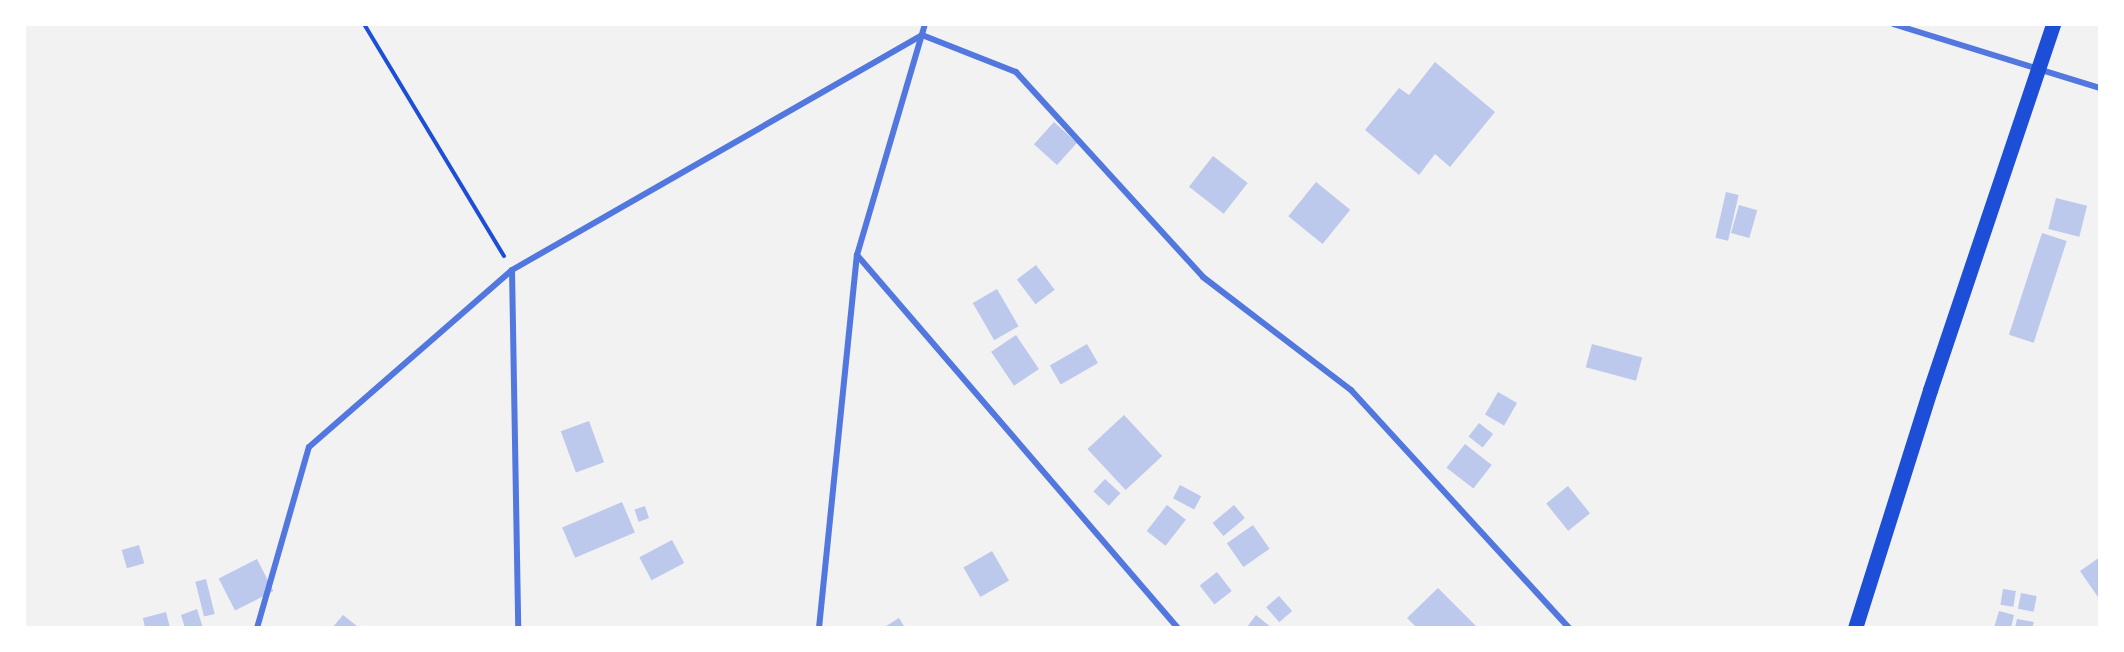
<!DOCTYPE html>
<style>
body{margin:0}
#map{position:relative;width:2124px;height:652px;overflow:hidden;background:#f2f2f2;font-family:"Nunito Sans",sans-serif}
div>[style]{position:absolute}
[style*='--x']{left:calc(var(--x)*1px);top:calc(var(--y)*1px);width:calc(var(--w)*1px);rotate:calc(var(--a)*1deg)}
.building>*{inset:0;background:#bdc9ec;transform-origin:0 0}
.path>*{height:4px;margin:-2px;padding:0 2px;transform-origin:2px;border-radius:2px;background:#1d4ed8}
.minor>*{height:6px;margin:-3px;padding:0 3px;transform-origin:3px;border-radius:3px;background:#5277de}
.primary>*{height:15px;margin:-7.5px;padding:0 7.5px;transform-origin:7.5px;border-radius:7.5px;background:#1d4ed8}
span{translate:-50% -50%;white-space:nowrap;text-align:center;line-height:1.15;-webkit-text-stroke:6px #fff;paint-order:stroke}
.frame{position:absolute;inset:0;border:26px solid #fff;pointer-events:none}
</style>
<div id="map">
<div class="building">
<i style="clip-path:polygon(1435px 62px,1495px 112px,1450px 167px,1435px 154px,1419px 175px,1365px 130px,1399px 88px,1409px 95px)"></i>
<i style="left:1054px;top:122px;width:31px;height:30px;rotate:42deg"></i>
<i style="left:1213px;top:156px;width:44px;height:39px;rotate:38deg"></i>
<i style="left:1316px;top:182px;width:44px;height:44px;rotate:39deg"></i>
<i style="left:1726px;top:192px;width:13px;height:47px;rotate:13deg"></i>
<i style="left:2056px;top:198px;width:32px;height:32px;rotate:14deg"></i>
<i style="left:1739px;top:205px;width:19px;height:29px;rotate:16deg"></i>
<i style="left:2042px;top:233px;width:26px;height:107px;rotate:18deg"></i>
<i style="left:1036px;top:265px;width:31px;height:24px;rotate:53deg"></i>
<i style="left:997px;top:289px;width:43px;height:28px;rotate:60deg"></i>
<i style="left:1016px;top:335px;width:41px;height:30px;rotate:56deg"></i>
<i style="left:1087px;top:344px;width:22px;height:43px;rotate:60deg"></i>
<i style="left:1592px;top:344px;width:52px;height:24px;rotate:15deg"></i>
<i style="left:1498px;top:392px;width:22px;height:26px;rotate:30deg"></i>
<i style="left:1124px;top:415px;width:56px;height:50px;rotate:47deg"></i>
<i style="left:589px;top:421px;width:44px;height:30px;rotate:70deg"></i>
<i style="left:1479px;top:423px;width:18px;height:17px;rotate:38deg"></i>
<i style="left:1465px;top:444px;width:34px;height:30px;rotate:38deg"></i>
<i style="left:1105px;top:479px;width:21px;height:17px;rotate:43deg"></i>
<i style="left:1180px;top:485px;width:24px;height:15px;rotate:28deg"></i>
<i style="left:1568px;top:486px;width:35px;height:28px;rotate:51deg"></i>
<i style="left:622px;top:502px;width:33px;height:65px;rotate:67deg"></i>
<i style="left:1167px;top:505px;width:24px;height:33px;rotate:38deg"></i>
<i style="left:1234px;top:505px;width:17px;height:28px;rotate:50deg"></i>
<i style="left:645px;top:506px;width:13px;height:11px;rotate:72deg"></i>
<i style="left:1253px;top:525px;width:29px;height:32px;rotate:55deg"></i>
<i style="left:672px;top:540px;width:26px;height:37px;rotate:62deg"></i>
<i style="left:139px;top:545px;width:19px;height:18px;rotate:74deg"></i>
<i style="left:992px;top:551px;width:34px;height:33px;rotate:60deg"></i>
<i style="clip-path:polygon(2100px 557px,2100px 600px,2080px 571px)"></i>
<i style="left:257px;top:559px;width:36px;height:43px;rotate:63deg"></i>
<i style="left:1217px;top:572px;width:24px;height:22px;rotate:52deg"></i>
<i style="left:206px;top:579px;width:36px;height:11px;rotate:76deg"></i>
<i style="clip-path:polygon(1438px 588px,1478px 628px,1417px 628px,1407px 618px)"></i>
<i style="left:2003px;top:589px;width:13px;height:16px;rotate:9deg"></i>
<i style="left:2021px;top:593px;width:16px;height:16px;rotate:11deg"></i>
<i style="left:1279px;top:596px;width:20px;height:17px;rotate:49deg"></i>
<i style="clip-path:polygon(197px 609px,203px 628px,185px 628px,181px 615px)"></i>
<i style="clip-path:polygon(1999px 611px,2014px 615px,2011px 628px,1994px 628px)"></i>
<i style="clip-path:polygon(166px 612px,170px 628px,145px 628px,143px 618px)"></i>
<i style="clip-path:polygon(343px 615px,357px 626px,355px 628px,332px 628px)"></i>
<i style="clip-path:polygon(1256px 615px,1272px 628px,1247px 627px)"></i>
<i style="clip-path:polygon(899px 618px,905px 628px,883px 628px)"></i>
<i style="clip-path:polygon(2017px 619px,2034px 622px,2032px 628px,2015px 628px)"></i>
</div>
<div class="path">
<i style="--x:364;--y:24;--w:271;--a:58.9"></i>
</div>
<div class="minor">
<i style="--x:1893;--y:24;--w:217;--a:17.2"></i>
<i style="--x:857;--y:255;--w:492;--a:49.3"></i>
<i style="--x:512;--y:270;--w:358;--a:89"></i>
<i style="--x:257;--y:628;--w:188;--a:-74"></i>
<i style="--x:309;--y:447;--w:269;--a:-41.1"></i>
<i style="--x:512;--y:270;--w:473;--a:-29.8"></i>
<i style="--x:922;--y:35;--w:101;--a:21.5"></i>
<i style="--x:1016;--y:72;--w:277;--a:47.6"></i>
<i style="--x:1203;--y:277;--w:186;--a:37.4"></i>
<i style="--x:1351;--y:390;--w:323;--a:47.5"></i>
<i style="--x:819;--y:628;--w:375;--a:-84.2"></i>
<i style="--x:857;--y:255;--w:241;--a:-73.6"></i>
</div>
<div class="primary">
<i style="--x:1855;--y:628;--w:250;--a:-72.5"></i>
<i style="--x:1930;--y:390;--w:386;--a:-71.4"></i>
</div>
<div class="frame"></div>
</div>
